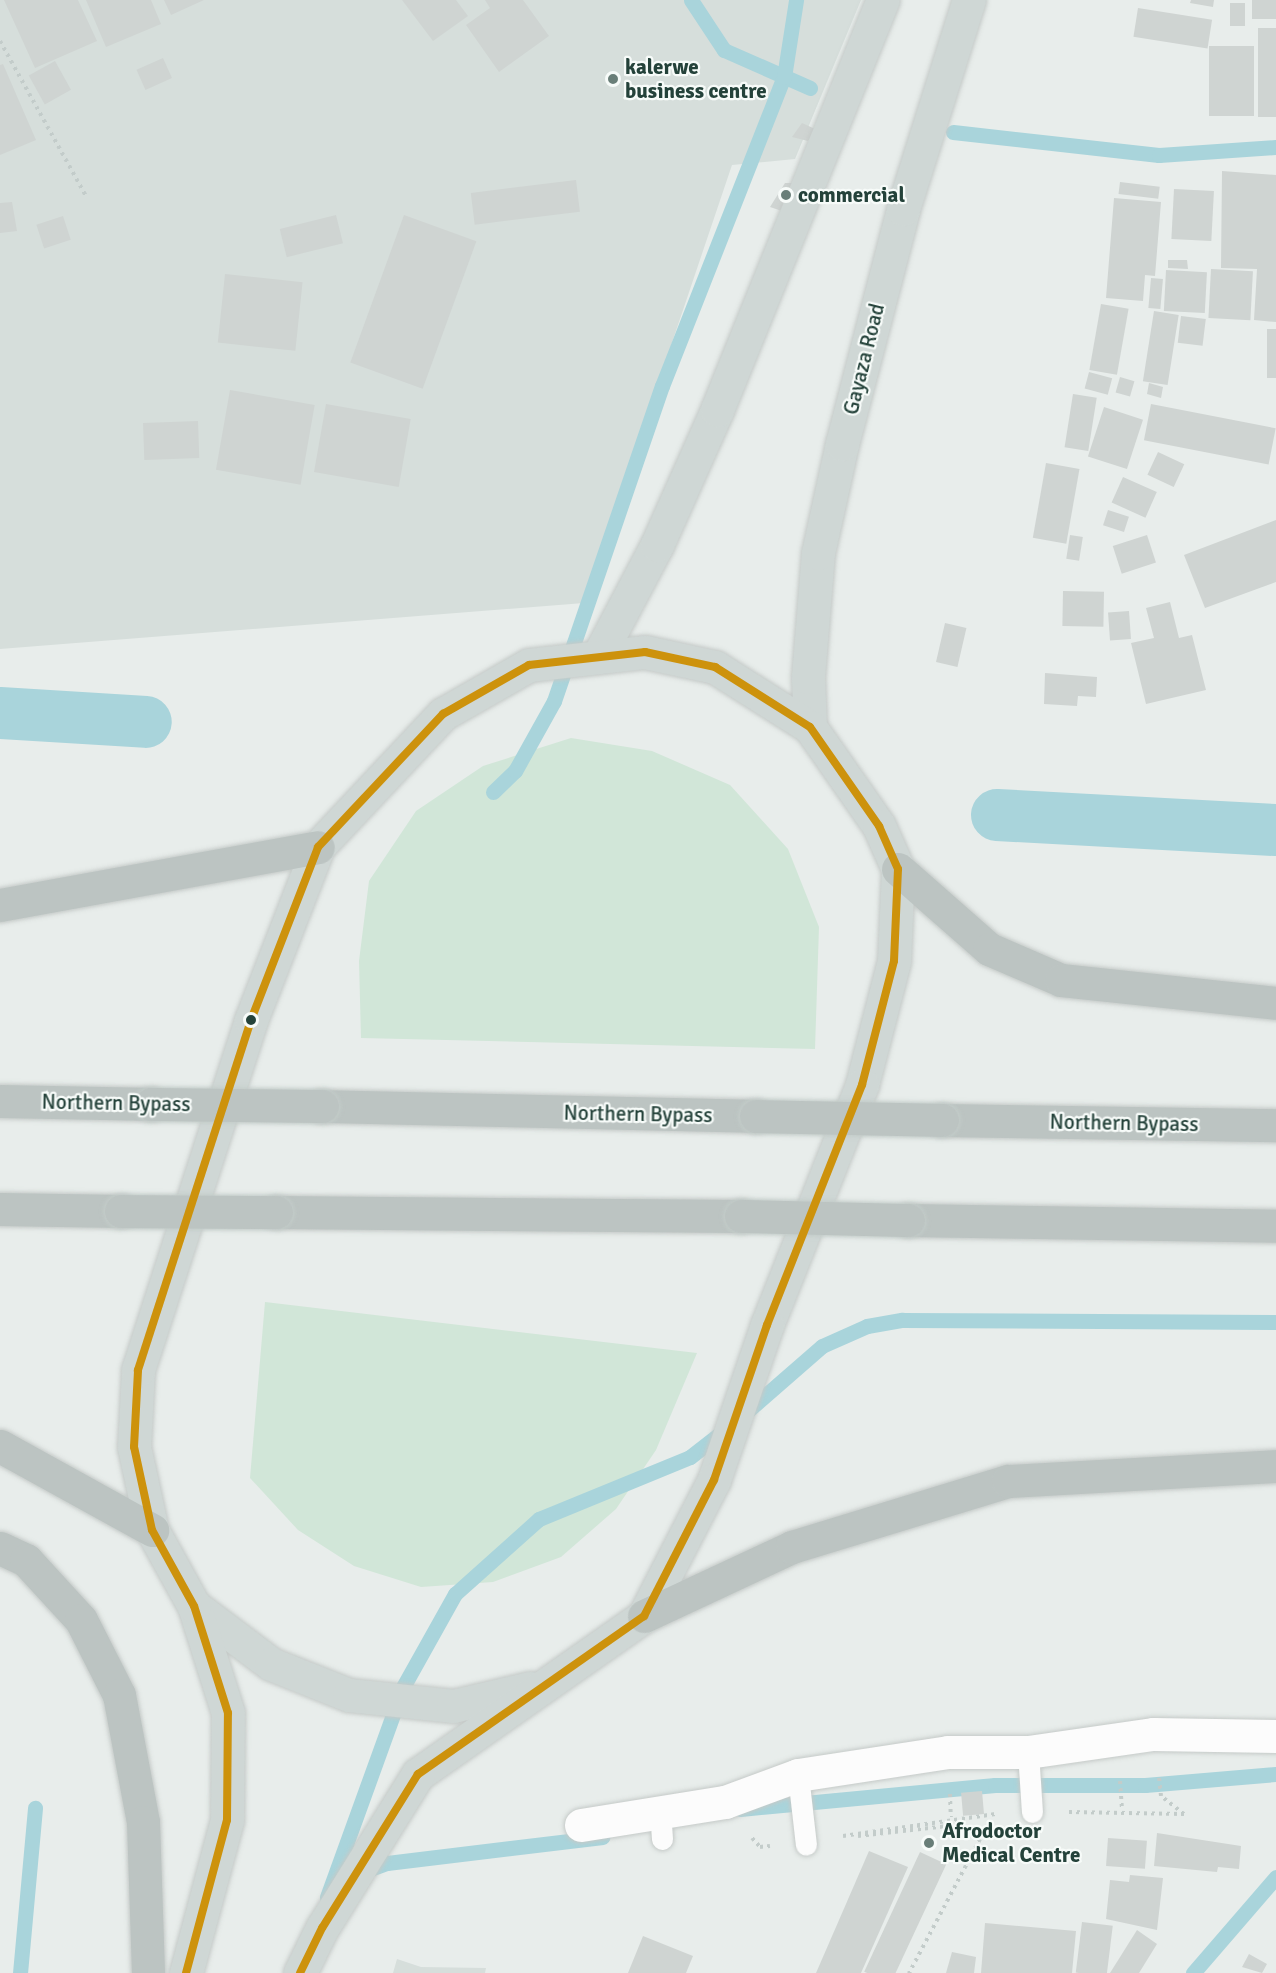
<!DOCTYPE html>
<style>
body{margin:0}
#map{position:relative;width:1276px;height:1973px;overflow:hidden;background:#e8edeb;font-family:Signika,sans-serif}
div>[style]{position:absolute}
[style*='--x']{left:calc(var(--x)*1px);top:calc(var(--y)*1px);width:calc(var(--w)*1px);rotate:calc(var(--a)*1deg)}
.built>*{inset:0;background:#d6dedb}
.green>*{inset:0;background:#d1e6d8}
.stream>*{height:15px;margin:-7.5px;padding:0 7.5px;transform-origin:7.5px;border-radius:7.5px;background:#a9d4db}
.canal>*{height:52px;margin:-26px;padding:0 26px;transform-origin:26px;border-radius:26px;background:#a9d4db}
.building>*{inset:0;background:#cfd4d2;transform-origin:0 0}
.path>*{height:4px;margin-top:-2px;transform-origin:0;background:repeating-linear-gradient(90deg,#c3ccca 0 3px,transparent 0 7.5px)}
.roads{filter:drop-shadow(0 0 2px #c5cac8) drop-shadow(0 0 2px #c5cac8)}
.lane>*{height:21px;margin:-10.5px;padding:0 10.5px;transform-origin:10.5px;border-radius:10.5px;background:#fcfcfc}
.street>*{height:33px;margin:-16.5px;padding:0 16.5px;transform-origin:16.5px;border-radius:16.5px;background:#fcfcfc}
.primary>*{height:33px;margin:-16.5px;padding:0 16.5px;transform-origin:16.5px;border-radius:16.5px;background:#cfd7d5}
.highway>*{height:33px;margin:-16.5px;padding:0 16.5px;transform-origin:16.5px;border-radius:16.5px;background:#bcc4c2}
.bridges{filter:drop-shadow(0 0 2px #c3ccc9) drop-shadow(0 0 2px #c3ccc9)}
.highway-bridge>*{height:33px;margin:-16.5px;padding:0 16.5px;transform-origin:16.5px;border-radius:16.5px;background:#bcc4c2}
.bus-1>*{height:8px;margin:-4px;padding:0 4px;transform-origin:4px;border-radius:4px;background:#cd920c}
.dots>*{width:16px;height:16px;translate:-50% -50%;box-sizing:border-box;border:3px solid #f7fbf9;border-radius:50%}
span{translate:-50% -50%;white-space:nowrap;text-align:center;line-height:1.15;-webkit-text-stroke:4.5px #f7fbf9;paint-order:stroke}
.poi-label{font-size:21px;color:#24423a;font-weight:700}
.left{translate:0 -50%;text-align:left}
.street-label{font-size:21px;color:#24423a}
</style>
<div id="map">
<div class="built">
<i style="clip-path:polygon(0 0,861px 0,795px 159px,732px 165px,584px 603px,0 649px)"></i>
<i style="clip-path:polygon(397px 1959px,421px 1967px,486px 1968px,485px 1973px,393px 1973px)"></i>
</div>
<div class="green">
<i style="clip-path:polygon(571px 738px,652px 751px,730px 785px,788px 849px,819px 927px,815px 1049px,361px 1038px,359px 961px,369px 881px,416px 811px,483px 766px)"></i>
<i style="clip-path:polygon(265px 1302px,697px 1353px,656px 1450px,616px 1509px,561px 1557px,493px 1582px,421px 1587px,354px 1566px,298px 1530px,250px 1478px)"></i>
</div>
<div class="stream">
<i style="--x:691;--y:0;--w:60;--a:56.6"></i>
<i style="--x:724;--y:50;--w:94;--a:23.8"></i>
<i style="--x:953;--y:132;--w:207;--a:6.4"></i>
<i style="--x:1159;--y:155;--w:117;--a:-3.9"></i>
<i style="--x:493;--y:792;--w:30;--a:-44"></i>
<i style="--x:515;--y:771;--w:80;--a:-60.9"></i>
<i style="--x:554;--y:701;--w:333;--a:-71.1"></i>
<i style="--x:662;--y:386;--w:332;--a:-68.5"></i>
<i style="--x:784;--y:77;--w:78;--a:-81.1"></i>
<i style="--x:744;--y:1414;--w:103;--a:-41.1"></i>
<i style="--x:822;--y:1346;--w:49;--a:-24"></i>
<i style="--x:867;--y:1326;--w:36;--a:-10"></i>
<i style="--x:902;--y:1320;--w:374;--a:0.3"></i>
<i style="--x:740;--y:1809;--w:256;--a:-5.4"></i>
<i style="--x:995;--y:1785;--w:150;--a:0"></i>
<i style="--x:1145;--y:1785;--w:131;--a:-4.8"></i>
<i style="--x:362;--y:1872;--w:27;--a:-20"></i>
<i style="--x:387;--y:1863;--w:217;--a:-6.9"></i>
<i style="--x:327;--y:1897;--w:223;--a:-70.1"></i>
<i style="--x:403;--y:1687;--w:107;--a:-60.8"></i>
<i style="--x:455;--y:1594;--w:113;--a:-41.8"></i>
<i style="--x:539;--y:1519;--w:163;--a:-22.3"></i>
<i style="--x:690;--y:1457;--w:46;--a:-37.9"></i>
<i style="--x:20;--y:1973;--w:166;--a:-84.8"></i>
<i style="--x:1193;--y:1973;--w:127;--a:-49.2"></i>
</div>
<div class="canal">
<i style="--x:0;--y:713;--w:146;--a:3.5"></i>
<i style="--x:997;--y:815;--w:279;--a:3.1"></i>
</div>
<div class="building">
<i style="clip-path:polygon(4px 0,78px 0,97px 41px,35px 68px)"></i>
<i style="clip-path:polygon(86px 0,151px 0,161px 24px,106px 47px)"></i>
<i style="clip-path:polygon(164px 0,204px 0,171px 15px)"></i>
<i style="clip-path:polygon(402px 0,456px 0,468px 16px,433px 41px)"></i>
<i style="clip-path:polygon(485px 0,523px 0,549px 36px,499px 72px,466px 25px,490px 8px)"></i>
<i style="clip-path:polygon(1191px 0,1214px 0,1213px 7px,1190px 3px)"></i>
<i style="left:1252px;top:0;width:24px;height:19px"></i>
<i style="left:1230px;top:3px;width:15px;height:23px"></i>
<i style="left:1138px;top:8px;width:75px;height:29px;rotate:9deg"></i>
<i style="left:1276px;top:28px;width:89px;height:18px;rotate:90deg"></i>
<i style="left:1209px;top:46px;width:45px;height:70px"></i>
<i style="left:163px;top:58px;width:22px;height:29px;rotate:66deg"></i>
<i style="left:55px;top:61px;width:33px;height:30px;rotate:61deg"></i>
<i style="clip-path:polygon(3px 64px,36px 140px,0 155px,0 65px)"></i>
<i style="clip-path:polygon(802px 123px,815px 129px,808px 141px,792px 137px)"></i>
<i style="clip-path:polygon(1222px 171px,1276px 175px,1276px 322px,1254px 320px,1257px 269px,1221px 268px)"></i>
<i style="left:576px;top:180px;width:32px;height:106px;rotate:83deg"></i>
<i style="left:1120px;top:182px;width:40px;height:12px;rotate:7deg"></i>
<i style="clip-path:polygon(785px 183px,800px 183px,785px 212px,770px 207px)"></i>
<i style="left:1174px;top:189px;width:40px;height:50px;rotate:3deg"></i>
<i style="clip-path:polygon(1114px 198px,1161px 202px,1155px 276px,1145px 275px,1143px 301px,1106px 298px)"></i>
<i style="clip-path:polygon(12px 202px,17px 231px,0 233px,0 203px)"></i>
<i style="left:336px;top:215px;width:29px;height:58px;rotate:76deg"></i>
<i style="left:404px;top:215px;width:77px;height:157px;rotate:20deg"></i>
<i style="left:63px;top:216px;width:25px;height:28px;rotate:72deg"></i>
<i style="clip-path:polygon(1168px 260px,1187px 260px,1188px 269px,1168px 268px)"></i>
<i style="left:1211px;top:269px;width:42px;height:49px;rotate:3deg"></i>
<i style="left:1166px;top:270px;width:41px;height:41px;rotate:3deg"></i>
<i style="left:225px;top:274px;width:78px;height:69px;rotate:6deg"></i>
<i style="left:1151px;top:278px;width:12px;height:30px;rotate:5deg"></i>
<i style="left:1101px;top:304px;width:28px;height:67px;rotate:10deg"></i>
<i style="left:1154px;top:311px;width:25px;height:71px;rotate:9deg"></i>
<i style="left:1181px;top:316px;width:25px;height:27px;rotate:7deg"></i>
<i style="left:1267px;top:329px;width:9px;height:49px"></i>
<i style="left:1089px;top:372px;width:24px;height:17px;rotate:15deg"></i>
<i style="left:1120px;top:377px;width:15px;height:16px;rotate:16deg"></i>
<i style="clip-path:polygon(1149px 383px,1163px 387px,1161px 398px,1147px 394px)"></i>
<i style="left:230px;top:390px;width:86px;height:81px;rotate:10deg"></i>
<i style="left:1073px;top:394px;width:24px;height:54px;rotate:9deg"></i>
<i style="left:326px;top:404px;width:86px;height:69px;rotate:10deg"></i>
<i style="left:1151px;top:404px;width:127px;height:37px;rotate:11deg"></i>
<i style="left:1104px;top:407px;width:41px;height:52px;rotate:18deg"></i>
<i style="left:198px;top:421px;width:37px;height:55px;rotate:88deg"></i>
<i style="left:1158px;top:452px;width:29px;height:25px;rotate:25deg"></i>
<i style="left:1046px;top:463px;width:34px;height:76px;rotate:10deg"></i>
<i style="left:1123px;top:477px;width:37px;height:28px;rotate:24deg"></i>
<i style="left:1108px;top:510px;width:22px;height:16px;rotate:18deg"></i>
<i style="clip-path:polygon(1276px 520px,1276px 582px,1205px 608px,1184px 555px)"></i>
<i style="left:1070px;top:535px;width:13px;height:24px;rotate:9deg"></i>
<i style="left:1147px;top:535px;width:29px;height:36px;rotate:72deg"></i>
<i style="left:1063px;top:591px;width:41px;height:35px;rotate:1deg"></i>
<i style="clip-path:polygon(1170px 602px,1179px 638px,1192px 635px,1206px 690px,1146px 704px,1131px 643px,1154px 638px,1146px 608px)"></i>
<i style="left:1129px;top:611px;width:28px;height:21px;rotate:86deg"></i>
<i style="left:945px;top:623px;width:22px;height:40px;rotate:13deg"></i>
<i style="clip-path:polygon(1045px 673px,1097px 677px,1096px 697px,1078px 696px,1077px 706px,1044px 704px)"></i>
<i style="left:982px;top:1791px;width:23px;height:21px;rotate:85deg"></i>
<i style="clip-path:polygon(1157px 1833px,1241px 1846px,1239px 1869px,1218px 1867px,1217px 1872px,1154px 1866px)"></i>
<i style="left:1108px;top:1838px;width:39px;height:28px;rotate:4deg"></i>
<i style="clip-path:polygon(869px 1851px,908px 1867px,861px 1973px,816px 1973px)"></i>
<i style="left:920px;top:1852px;width:29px;height:132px;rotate:25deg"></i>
<i style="clip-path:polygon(1130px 1875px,1163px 1878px,1157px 1930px,1106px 1919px,1110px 1880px,1129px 1882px)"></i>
<i style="left:1082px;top:1922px;width:31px;height:51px;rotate:7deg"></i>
<i style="clip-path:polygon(985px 1923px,1076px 1931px,1072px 1973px,981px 1973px)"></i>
<i style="clip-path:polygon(1137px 1930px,1157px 1944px,1139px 1973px,1110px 1973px)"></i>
<i style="clip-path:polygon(643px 1936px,693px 1956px,686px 1973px,628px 1973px)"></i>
<i style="clip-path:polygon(952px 1952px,976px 1957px,974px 1973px,946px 1973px)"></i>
<i style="clip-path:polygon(1249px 1954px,1267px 1964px,1262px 1973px,1242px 1967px)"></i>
</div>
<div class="path">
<i style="--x:0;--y:41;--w:177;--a:61"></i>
<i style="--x:1120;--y:1781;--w:30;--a:86"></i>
<i style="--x:950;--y:1794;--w:23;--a:88"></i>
<i style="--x:1069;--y:1812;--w:115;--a:1"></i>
<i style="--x:1184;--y:1814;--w:29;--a:-142"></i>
<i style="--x:1161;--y:1796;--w:20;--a:-96"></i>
<i style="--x:843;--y:1836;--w:154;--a:-8.2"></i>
<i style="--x:858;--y:1836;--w:99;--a:-6.4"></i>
<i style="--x:956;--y:1825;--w:28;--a:30"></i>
<i style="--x:980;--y:1839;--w:152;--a:117.9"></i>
<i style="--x:752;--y:1838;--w:12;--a:48"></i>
<i style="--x:760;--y:1847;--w:10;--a:-6"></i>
</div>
<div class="roads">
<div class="lane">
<i style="--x:1028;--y:1752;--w:60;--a:86.2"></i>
<i style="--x:798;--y:1775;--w:70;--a:83.5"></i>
<i style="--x:660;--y:1810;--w:29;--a:86"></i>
</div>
<div class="street">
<i style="--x:581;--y:1825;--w:146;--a:-9.1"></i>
<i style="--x:725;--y:1802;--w:78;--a:-20.3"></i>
<i style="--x:798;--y:1775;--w:152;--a:-8.7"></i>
<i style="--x:948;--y:1752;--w:80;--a:0"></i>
<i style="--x:1028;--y:1752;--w:126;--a:-8.2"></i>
<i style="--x:1153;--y:1734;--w:123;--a:0.9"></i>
</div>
<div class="primary">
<i style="--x:600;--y:653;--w:122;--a:-62.2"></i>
<i style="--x:657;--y:545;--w:148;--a:-66"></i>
<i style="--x:717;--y:410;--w:442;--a:-68"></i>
<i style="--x:810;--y:727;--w:50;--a:-92.3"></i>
<i style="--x:808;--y:677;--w:124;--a:-85.4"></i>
<i style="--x:818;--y:553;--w:112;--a:-77.6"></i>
<i style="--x:842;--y:444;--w:243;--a:-75.4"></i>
<i style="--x:903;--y:209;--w:219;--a:-72.5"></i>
<i style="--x:194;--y:1606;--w:96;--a:37"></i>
<i style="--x:271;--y:1664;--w:84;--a:21.7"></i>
<i style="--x:349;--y:1695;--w:105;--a:6"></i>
<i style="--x:453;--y:1706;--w:79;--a:-13.2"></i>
<i style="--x:186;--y:1973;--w:158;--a:-75"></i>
<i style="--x:227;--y:1820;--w:107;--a:-89.5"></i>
<i style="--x:228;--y:1713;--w:112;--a:-107.6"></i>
<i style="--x:194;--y:1606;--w:87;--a:-118.9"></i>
<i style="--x:152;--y:1530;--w:85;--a:-102.2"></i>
<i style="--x:134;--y:1447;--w:77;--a:-87"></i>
<i style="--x:138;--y:1370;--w:368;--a:-72.1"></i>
<i style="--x:251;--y:1020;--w:186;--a:-68.8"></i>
<i style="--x:318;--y:847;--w:183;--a:-46.8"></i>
<i style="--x:443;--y:714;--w:99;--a:-29.7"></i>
<i style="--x:529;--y:665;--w:117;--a:-6.4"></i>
<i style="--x:645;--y:652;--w:72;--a:12.1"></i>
<i style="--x:715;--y:667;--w:112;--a:32.3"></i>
<i style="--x:810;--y:727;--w:121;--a:55.1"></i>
<i style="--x:879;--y:826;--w:47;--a:66.2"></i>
<i style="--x:898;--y:869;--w:92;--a:92.5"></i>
<i style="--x:894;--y:961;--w:128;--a:104.5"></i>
<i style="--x:862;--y:1085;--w:258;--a:111.6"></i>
<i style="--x:767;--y:1325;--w:164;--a:108.9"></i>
<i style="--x:714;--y:1480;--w:153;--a:117.2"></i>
<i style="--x:644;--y:1616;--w:276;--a:145"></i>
<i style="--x:418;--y:1774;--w:181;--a:121.9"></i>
<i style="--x:322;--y:1928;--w:50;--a:116.1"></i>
</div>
<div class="highway">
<i style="--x:898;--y:869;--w:121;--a:41.3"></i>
<i style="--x:989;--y:949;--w:78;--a:23.3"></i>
<i style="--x:1061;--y:980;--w:216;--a:6.1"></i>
<i style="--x:0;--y:905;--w:323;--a:-10.3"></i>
<i style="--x:0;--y:1101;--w:151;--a:1.1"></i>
<i style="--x:322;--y:1106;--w:434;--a:1.3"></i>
<i style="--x:942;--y:1120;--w:334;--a:0.9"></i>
<i style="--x:0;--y:1209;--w:121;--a:0.9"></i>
<i style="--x:276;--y:1212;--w:465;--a:0.5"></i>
<i style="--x:908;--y:1220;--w:368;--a:0.9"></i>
<i style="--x:0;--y:1446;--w:174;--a:28.9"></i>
<i style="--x:0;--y:1548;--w:29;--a:25"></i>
<i style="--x:26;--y:1560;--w:81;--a:47.5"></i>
<i style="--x:81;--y:1620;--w:84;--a:63.1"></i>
<i style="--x:119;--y:1695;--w:129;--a:79.3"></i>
<i style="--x:143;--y:1822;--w:151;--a:88.1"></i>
<i style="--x:644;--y:1616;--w:163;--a:-25"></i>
<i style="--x:792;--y:1547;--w:226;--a:-17"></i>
<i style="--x:1008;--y:1481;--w:268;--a:-3.2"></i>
</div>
</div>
<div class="bridges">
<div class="highway-bridge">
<i style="--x:151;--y:1104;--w:171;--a:0.7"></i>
<i style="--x:756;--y:1116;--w:186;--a:1.2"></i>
<i style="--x:121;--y:1211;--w:155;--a:0.4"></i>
<i style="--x:741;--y:1216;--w:167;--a:1.4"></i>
</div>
</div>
<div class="bus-1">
<i style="--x:186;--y:1973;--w:158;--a:-75"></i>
<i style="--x:227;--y:1820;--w:107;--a:-89.5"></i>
<i style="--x:228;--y:1713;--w:112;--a:-107.6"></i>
<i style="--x:194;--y:1606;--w:87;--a:-118.9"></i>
<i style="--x:152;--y:1530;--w:85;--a:-102.2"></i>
<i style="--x:134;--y:1447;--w:77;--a:-87"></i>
<i style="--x:138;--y:1370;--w:368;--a:-72.1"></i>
<i style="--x:251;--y:1020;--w:186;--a:-68.8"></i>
<i style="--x:318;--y:847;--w:183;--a:-46.8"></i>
<i style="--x:443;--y:714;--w:99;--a:-29.7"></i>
<i style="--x:529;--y:665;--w:117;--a:-6.4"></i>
<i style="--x:645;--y:652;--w:72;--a:12.1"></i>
<i style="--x:715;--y:667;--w:112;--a:32.3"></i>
<i style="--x:810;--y:727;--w:121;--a:55.1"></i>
<i style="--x:879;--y:826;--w:47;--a:66.2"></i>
<i style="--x:898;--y:869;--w:92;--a:92.5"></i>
<i style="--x:894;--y:961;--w:128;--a:104.5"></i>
<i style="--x:862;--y:1085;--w:258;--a:111.6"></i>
<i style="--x:767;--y:1325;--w:164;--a:108.9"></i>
<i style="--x:714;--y:1480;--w:153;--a:117.2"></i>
<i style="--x:644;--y:1616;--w:276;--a:145"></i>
<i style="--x:418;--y:1774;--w:181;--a:121.9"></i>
<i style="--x:322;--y:1928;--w:50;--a:116.1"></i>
</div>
<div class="dots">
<i style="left:613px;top:79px;background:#697e78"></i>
<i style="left:786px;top:195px;background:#697e78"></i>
<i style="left:251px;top:1020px;background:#24423a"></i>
<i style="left:929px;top:1843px;background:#697e78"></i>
</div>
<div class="poi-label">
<span class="left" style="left:625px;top:79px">kalerwe<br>business centre</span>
<span class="left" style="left:798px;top:195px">commercial</span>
<span class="left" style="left:942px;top:1843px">Afrodoctor<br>Medical Centre</span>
</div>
<div class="street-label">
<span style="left:864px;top:359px;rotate:-76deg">Gayaza Road</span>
<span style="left:116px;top:1103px;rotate:1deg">Northern Bypass</span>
<span style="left:638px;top:1114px;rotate:1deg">Northern Bypass</span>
<span style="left:1124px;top:1123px;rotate:1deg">Northern Bypass</span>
</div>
</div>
